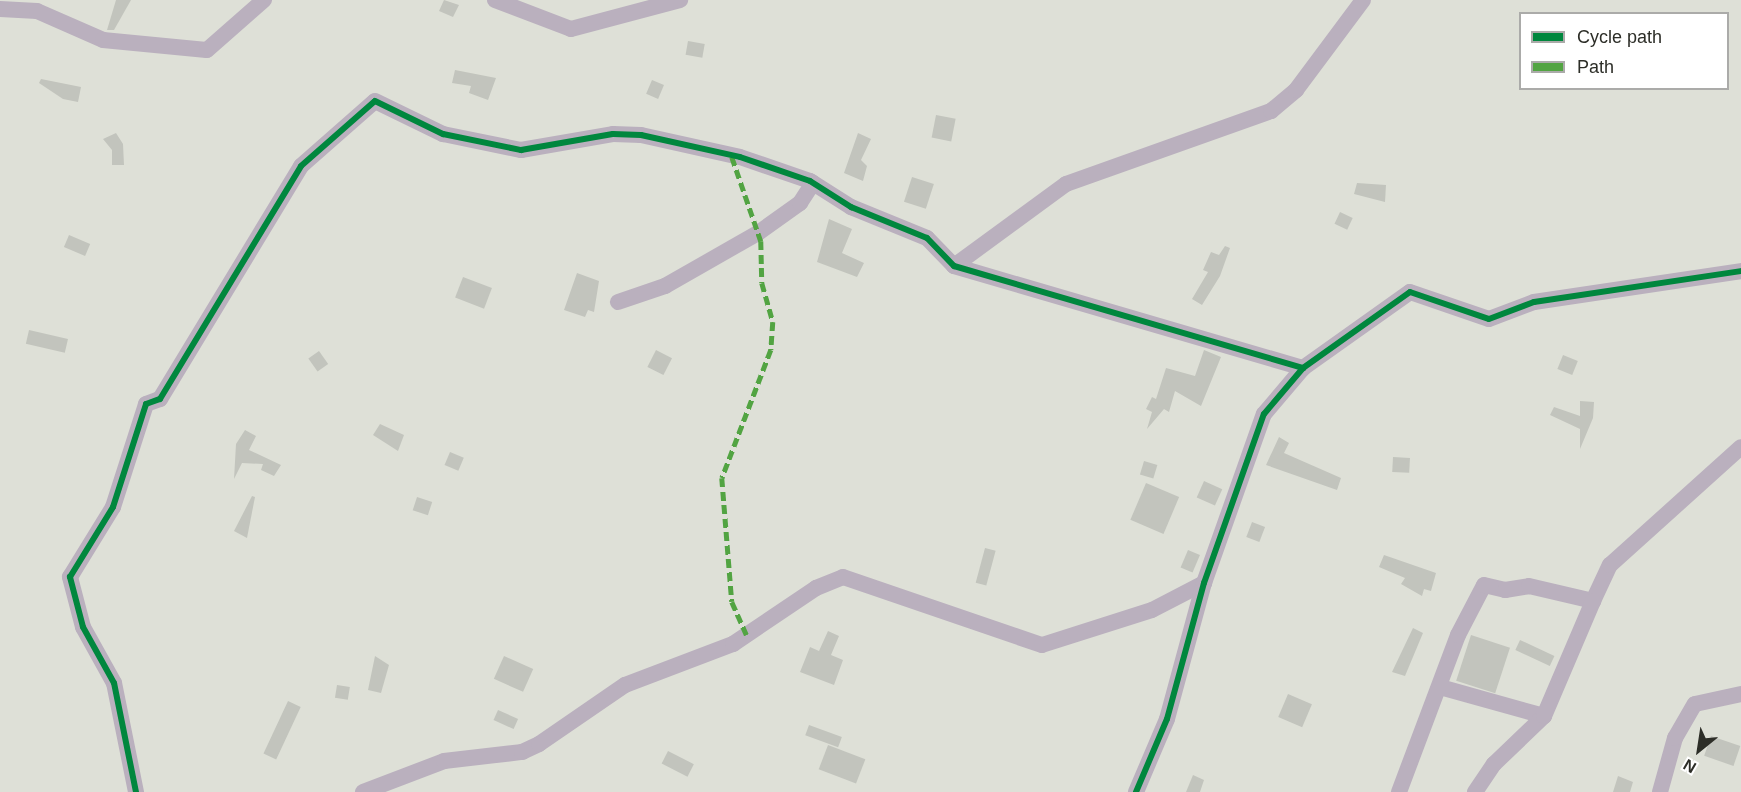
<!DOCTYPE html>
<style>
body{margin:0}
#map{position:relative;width:1741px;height:792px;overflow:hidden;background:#dee0d7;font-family:Arial,sans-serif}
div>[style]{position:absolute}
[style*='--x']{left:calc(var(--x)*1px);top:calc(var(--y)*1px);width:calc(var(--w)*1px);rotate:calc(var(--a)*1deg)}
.building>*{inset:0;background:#c2c4bd;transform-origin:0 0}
.minor>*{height:16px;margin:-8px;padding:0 8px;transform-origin:8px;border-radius:8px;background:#bab0be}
.quiet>*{height:4.5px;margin-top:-2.25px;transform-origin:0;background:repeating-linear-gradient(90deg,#52a442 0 9px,transparent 0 13.5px)}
.cycleway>*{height:6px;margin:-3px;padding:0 3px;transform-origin:3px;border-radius:3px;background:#00873e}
span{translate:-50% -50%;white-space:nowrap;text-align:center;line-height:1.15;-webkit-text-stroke:6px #fff;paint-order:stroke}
.legend{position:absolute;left:1519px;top:12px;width:210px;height:78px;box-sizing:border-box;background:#fff;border:2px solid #ababa9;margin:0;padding:8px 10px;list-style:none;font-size:18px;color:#2d2e28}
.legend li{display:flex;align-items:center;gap:12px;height:30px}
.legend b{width:30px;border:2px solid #ababa9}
.north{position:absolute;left:1669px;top:720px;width:60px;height:60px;-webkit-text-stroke:4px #fff;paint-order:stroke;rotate:210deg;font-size:16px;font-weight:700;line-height:24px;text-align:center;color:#2d2e28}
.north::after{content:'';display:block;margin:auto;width:21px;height:27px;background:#2d2e28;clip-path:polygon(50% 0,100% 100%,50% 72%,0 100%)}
</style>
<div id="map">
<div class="building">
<i style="clip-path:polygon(116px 0,131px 0,114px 30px,107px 30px)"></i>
<i style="clip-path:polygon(444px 0,459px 5px,453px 17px,439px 11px)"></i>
<i style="left:688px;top:41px;width:17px;height:14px;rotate:10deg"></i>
<i style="clip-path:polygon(455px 70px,496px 78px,488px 100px,469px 93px,471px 86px,452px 83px)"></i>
<i style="clip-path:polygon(41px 79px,81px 87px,78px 102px,63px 99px,39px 83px)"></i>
<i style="left:652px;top:80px;width:13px;height:15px;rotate:23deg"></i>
<i style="left:936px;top:115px;width:20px;height:23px;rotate:11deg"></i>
<i style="clip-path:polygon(116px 133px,123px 144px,124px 165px,112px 165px,112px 150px,103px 139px)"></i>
<i style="clip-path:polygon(858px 133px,871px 139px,861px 160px,867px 166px,863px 181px,844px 173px)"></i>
<i style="left:912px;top:177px;width:23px;height:26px;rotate:18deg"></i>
<i style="clip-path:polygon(1357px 183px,1386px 185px,1385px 202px,1354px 194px)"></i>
<i style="left:1340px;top:212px;width:14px;height:13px;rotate:25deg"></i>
<i style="clip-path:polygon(829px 219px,852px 229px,842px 253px,864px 263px,857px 277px,817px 262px)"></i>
<i style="left:69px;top:235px;width:23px;height:13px;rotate:23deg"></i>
<i style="clip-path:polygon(1225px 246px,1230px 248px,1220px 276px,1202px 305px,1192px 299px,1208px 272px,1203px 270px,1211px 252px,1219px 255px)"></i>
<i style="clip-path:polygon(577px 273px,599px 281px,594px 312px,588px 310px,585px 317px,564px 310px)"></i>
<i style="left:463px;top:277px;width:31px;height:22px;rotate:21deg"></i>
<i style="left:29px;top:330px;width:40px;height:14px;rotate:13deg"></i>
<i style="left:656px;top:350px;width:18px;height:19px;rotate:27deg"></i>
<i style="clip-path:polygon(1204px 350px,1221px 357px,1201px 406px,1175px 391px,1169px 412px,1164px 409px,1147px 429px,1152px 412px,1146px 409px,1152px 397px,1156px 399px,1166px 368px,1195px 376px)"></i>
<i style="left:319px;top:351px;width:16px;height:13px;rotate:55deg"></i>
<i style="left:1563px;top:355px;width:16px;height:15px;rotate:22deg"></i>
<i style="clip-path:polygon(1580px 401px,1594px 402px,1593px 418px,1580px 449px,1580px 429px,1550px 415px,1554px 407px,1580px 416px)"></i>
<i style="clip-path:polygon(380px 424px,404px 435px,398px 451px,373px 435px)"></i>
<i style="clip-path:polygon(245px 430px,256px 436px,249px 450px,281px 465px,274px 476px,261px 470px,263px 464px,242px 463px,234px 479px,236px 444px)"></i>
<i style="clip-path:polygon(1279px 437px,1289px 443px,1284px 453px,1341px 478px,1337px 490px,1266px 465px)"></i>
<i style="left:450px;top:452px;width:15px;height:14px;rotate:23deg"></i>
<i style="left:1393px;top:457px;width:17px;height:15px;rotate:3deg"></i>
<i style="left:1144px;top:461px;width:14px;height:14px;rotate:17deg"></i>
<i style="left:1204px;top:481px;width:20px;height:18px;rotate:24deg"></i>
<i style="left:1146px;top:483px;width:36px;height:40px;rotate:23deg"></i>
<i style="clip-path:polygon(252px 496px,255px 497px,247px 538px,234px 531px)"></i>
<i style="left:417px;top:497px;width:16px;height:14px;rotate:18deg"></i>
<i style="left:1252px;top:522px;width:14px;height:16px;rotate:21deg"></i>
<i style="left:985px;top:548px;width:11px;height:36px;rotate:15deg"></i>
<i style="left:1188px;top:550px;width:13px;height:19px;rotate:23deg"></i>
<i style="clip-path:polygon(1384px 555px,1436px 573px,1431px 591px,1424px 589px,1422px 596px,1401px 584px,1405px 578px,1379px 567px)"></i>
<i style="clip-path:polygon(1413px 628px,1423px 633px,1405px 676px,1392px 672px)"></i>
<i style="clip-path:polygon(828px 631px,839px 636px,831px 655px,843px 660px,834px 685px,800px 672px,810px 647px,819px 651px)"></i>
<i style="left:1471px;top:635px;width:41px;height:48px;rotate:18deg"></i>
<i style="left:1520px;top:640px;width:38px;height:11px;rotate:25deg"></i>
<i style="clip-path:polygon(375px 656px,389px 665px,381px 693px,368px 690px)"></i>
<i style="left:504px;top:656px;width:32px;height:25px;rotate:24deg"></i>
<i style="left:337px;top:685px;width:13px;height:13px;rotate:9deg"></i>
<i style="left:1288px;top:694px;width:26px;height:25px;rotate:23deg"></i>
<i style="left:288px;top:701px;width:14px;height:58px;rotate:25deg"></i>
<i style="left:498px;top:710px;width:22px;height:11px;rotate:24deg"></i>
<i style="left:809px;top:725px;width:35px;height:11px;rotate:20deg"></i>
<i style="left:1711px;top:736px;width:31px;height:21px;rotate:19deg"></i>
<i style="left:828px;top:745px;width:40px;height:26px;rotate:21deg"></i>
<i style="left:668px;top:751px;width:29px;height:14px;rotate:27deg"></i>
<i style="clip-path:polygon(1193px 775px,1204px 780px,1200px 792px,1186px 792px)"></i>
<i style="clip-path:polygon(1618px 776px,1633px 782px,1630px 792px,1613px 792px)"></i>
</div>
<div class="minor">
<i style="--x:495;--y:0;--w:81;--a:20.9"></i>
<i style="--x:571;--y:29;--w:113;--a:-14.9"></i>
<i style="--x:0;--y:9;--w:37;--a:3"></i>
<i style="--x:37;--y:11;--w:72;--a:23.7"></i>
<i style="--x:103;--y:40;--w:104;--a:5.5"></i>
<i style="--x:207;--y:50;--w:76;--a:-41.3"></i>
<i style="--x:954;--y:266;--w:139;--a:-36.2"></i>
<i style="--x:1066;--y:184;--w:218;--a:-19.6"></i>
<i style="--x:1271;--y:111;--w:33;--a:-40"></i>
<i style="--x:1296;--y:90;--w:112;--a:-53.3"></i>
<i style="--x:618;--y:302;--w:50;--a:-18.8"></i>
<i style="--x:665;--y:286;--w:107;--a:-29.7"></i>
<i style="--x:758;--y:233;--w:52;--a:-35.5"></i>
<i style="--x:800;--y:203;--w:24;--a:-57"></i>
<i style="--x:1440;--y:687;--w:108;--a:15.6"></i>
<i style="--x:136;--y:792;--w:111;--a:-101.4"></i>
<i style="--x:114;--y:683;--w:64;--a:-119"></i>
<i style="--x:83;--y:627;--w:52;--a:-104.6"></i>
<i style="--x:70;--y:577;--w:82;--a:-58.4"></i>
<i style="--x:113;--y:507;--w:108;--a:-72.2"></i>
<i style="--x:146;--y:404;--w:15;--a:-20"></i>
<i style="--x:160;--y:399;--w:272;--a:-58.8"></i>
<i style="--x:301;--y:166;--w:98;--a:-41.3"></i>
<i style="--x:375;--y:101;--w:76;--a:25.9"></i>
<i style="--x:443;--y:134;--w:80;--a:11.6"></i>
<i style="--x:521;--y:150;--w:93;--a:-9.9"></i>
<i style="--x:613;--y:134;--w:28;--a:2"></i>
<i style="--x:641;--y:135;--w:101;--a:12.5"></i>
<i style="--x:740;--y:157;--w:74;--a:18.9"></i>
<i style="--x:810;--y:181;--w:49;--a:32.4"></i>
<i style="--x:851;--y:207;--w:82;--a:22.2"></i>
<i style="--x:927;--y:238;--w:39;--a:46"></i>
<i style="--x:954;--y:266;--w:364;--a:16.3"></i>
<i style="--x:363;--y:792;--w:87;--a:-20.9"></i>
<i style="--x:444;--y:761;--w:79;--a:-6.6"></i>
<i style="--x:522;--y:752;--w:19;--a:-25"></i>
<i style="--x:539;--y:744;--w:104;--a:-34.5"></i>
<i style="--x:625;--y:685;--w:116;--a:-20.8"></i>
<i style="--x:733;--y:644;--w:100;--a:-34"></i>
<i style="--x:816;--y:588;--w:29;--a:-22"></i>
<i style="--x:843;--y:577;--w:210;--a:18.9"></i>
<i style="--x:1042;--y:645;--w:115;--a:-17.7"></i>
<i style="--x:1152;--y:610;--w:59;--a:-27.4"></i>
<i style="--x:1136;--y:792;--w:79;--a:-67"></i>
<i style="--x:1167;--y:719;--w:141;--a:-74.8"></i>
<i style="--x:1204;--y:583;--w:179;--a:-70.5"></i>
<i style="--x:1264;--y:414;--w:60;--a:-49.7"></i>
<i style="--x:1303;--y:368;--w:131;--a:-35.4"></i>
<i style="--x:1410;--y:292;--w:83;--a:18.9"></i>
<i style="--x:1489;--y:319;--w:48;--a:-20.7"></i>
<i style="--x:1534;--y:302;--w:209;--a:-8.5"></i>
<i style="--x:1399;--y:792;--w:168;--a:-69.4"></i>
<i style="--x:1458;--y:635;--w:56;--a:-62.5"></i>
<i style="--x:1484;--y:585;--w:22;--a:13"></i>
<i style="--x:1505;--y:590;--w:24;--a:-9"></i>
<i style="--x:1529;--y:586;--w:66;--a:13.2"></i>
<i style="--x:1593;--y:601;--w:40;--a:-65"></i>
<i style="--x:1610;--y:565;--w:176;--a:-42"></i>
<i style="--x:1475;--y:792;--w:34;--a:-56"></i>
<i style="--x:1494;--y:764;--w:69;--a:-43.8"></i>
<i style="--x:1544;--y:716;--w:125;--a:-66.9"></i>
<i style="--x:1660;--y:792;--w:56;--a:-74.5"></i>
<i style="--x:1675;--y:738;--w:39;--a:-60"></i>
<i style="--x:1695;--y:704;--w:47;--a:-12.3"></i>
</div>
<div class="quiet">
<i style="--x:732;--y:157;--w:89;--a:71"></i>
<i style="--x:761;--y:241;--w:42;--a:88.6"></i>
<i style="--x:762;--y:283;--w:41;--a:74.2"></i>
<i style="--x:773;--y:322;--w:28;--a:94"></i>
<i style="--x:771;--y:350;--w:137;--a:110.9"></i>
<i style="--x:722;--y:478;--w:124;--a:85.4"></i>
<i style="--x:732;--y:602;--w:36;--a:66"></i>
</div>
<div class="cycleway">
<i style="--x:136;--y:792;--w:111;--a:-101.4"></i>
<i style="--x:114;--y:683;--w:64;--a:-119"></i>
<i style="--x:83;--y:627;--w:52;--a:-104.6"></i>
<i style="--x:70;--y:577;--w:82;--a:-58.4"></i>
<i style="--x:113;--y:507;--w:108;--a:-72.2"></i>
<i style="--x:146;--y:404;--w:15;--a:-20"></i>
<i style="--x:160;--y:399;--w:272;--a:-58.8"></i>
<i style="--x:301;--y:166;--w:98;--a:-41.3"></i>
<i style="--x:375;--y:101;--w:76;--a:25.9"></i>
<i style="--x:443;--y:134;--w:80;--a:11.6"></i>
<i style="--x:521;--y:150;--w:93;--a:-9.9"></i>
<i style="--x:613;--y:134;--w:28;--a:2"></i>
<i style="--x:641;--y:135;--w:101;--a:12.5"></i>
<i style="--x:740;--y:157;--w:74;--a:18.9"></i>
<i style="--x:810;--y:181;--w:49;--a:32.4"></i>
<i style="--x:851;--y:207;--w:82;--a:22.2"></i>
<i style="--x:927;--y:238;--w:39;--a:46"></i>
<i style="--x:954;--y:266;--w:364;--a:16.3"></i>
<i style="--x:1136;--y:792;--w:79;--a:-67"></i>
<i style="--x:1167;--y:719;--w:141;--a:-74.8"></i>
<i style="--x:1204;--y:583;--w:179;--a:-70.5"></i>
<i style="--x:1264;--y:414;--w:60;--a:-49.7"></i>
<i style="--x:1303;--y:368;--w:131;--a:-35.4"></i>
<i style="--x:1410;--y:292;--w:83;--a:18.9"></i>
<i style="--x:1489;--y:319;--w:48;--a:-20.7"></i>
<i style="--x:1534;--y:302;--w:209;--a:-8.5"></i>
</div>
<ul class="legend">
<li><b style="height:8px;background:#00873e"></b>Cycle path</li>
<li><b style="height:8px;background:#52a442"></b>Path</li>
</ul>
<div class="north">N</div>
</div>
